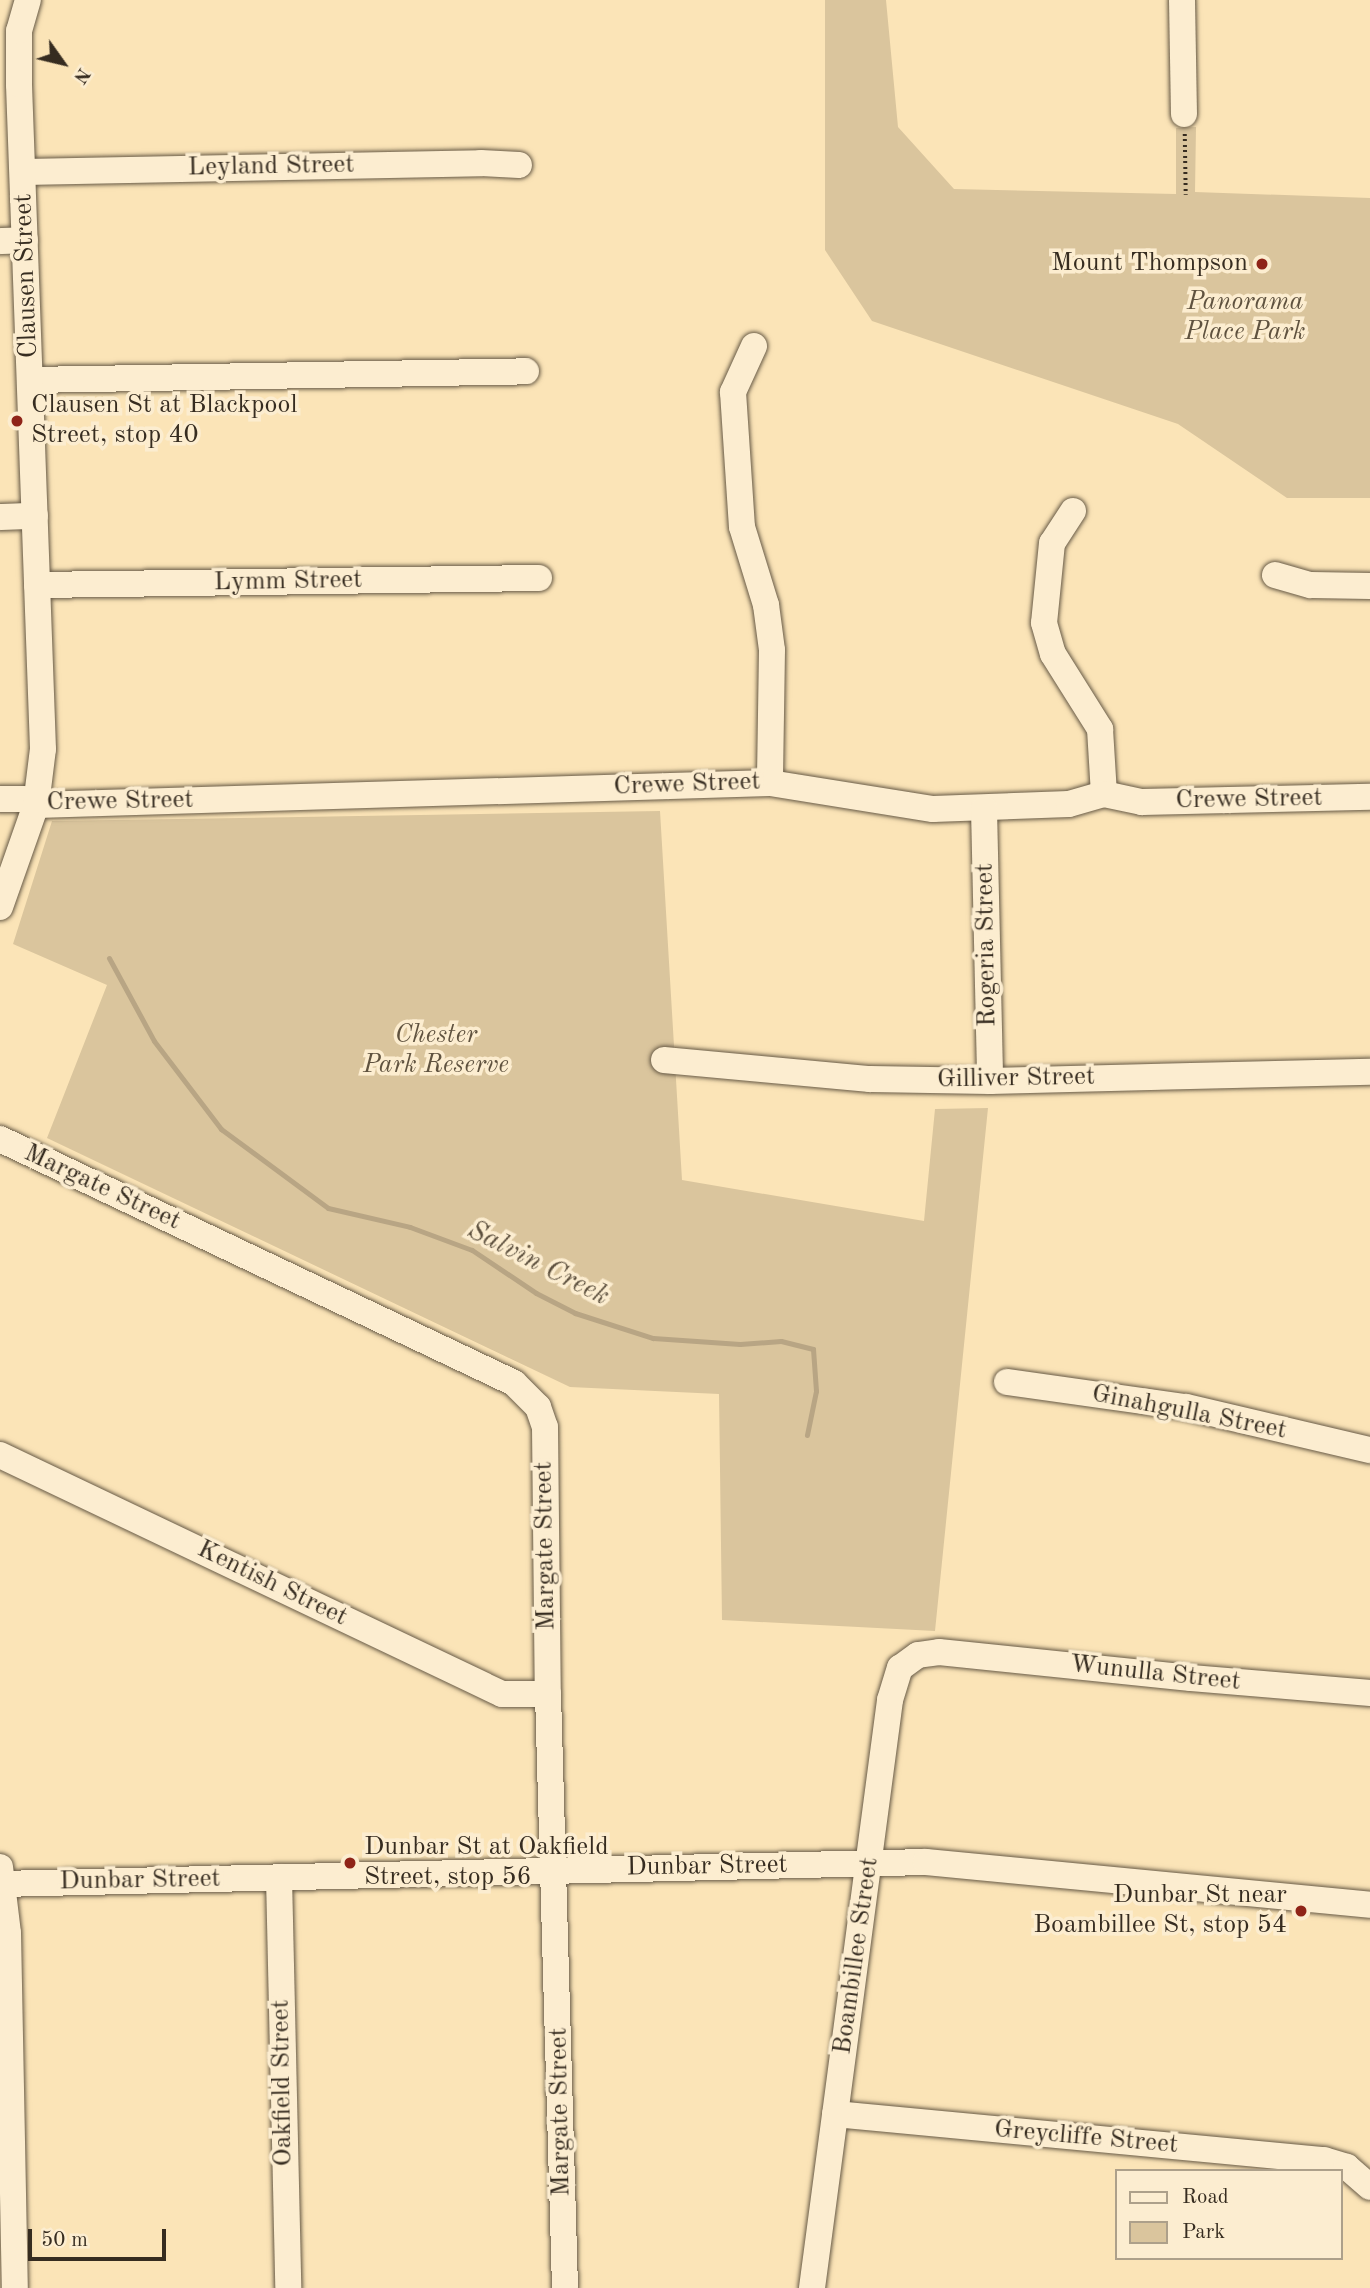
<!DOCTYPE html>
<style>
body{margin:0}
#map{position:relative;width:1370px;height:2288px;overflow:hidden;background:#fbe4b7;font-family:"Old Standard TT",serif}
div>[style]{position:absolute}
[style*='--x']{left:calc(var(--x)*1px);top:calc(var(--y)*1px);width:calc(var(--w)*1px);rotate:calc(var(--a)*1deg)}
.green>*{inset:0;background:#dac59d}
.stream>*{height:5px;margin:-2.5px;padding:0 2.5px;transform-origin:2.5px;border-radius:2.5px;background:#b8a584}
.path>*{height:3.5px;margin-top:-1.75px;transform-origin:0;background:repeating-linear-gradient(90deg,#362c20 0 2px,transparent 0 5.5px)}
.roads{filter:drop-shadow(0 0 2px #675a46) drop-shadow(0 0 2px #675a46)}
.minor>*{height:26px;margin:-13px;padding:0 13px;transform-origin:13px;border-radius:13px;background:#fcedd0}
.dots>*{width:19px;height:19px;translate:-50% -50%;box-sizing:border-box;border:4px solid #fcedd0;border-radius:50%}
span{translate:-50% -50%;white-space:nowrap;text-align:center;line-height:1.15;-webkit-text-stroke:7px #fcedd0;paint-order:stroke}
.street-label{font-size:26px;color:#362c20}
.poi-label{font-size:26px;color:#362c20}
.right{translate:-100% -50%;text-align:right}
.left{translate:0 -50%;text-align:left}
.park-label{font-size:26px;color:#5f523f;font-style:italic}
.water-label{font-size:28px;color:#5d503e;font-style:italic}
.legend{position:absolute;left:1115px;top:2169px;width:228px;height:91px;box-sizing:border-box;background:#fcedd0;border:2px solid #ada08a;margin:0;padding:9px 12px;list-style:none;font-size:21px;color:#362c20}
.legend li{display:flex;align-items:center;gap:14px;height:35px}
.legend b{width:35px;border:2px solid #ada08a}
.north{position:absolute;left:28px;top:28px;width:70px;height:70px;-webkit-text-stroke:5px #fcedd0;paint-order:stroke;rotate:124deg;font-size:19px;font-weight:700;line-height:28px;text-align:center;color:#362c20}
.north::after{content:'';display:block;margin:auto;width:24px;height:32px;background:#362c20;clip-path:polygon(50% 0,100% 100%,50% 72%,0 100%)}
.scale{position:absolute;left:28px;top:2229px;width:138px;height:32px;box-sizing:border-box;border:4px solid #362c20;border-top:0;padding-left:9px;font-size:21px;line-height:24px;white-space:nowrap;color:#362c20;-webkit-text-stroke:5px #fcedd0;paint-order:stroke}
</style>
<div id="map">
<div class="green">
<i style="clip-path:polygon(825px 0,886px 0,898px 127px,954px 189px,1176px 194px,1176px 128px,1196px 127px,1195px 192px,1370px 198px,1370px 498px,1287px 498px,1178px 424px,872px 321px,825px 250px)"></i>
<i style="clip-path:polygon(660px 811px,682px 1180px,924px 1221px,935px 1109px,988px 1108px,935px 1631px,722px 1620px,719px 1394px,570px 1387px,47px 1138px,107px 985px,13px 944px,52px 821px)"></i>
</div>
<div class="stream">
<i style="--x:109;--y:958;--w:94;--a:61.5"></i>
<i style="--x:154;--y:1041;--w:111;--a:52.7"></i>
<i style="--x:221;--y:1129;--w:133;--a:36.4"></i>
<i style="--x:328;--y:1208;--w:84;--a:13"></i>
<i style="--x:410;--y:1227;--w:66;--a:20.4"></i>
<i style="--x:472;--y:1250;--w:77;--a:33.9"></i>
<i style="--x:536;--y:1293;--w:44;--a:27.1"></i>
<i style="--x:575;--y:1313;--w:82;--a:17.8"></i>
<i style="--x:653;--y:1338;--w:87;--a:3.9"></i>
<i style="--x:740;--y:1344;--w:41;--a:-4.2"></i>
<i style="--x:781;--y:1341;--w:33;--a:14"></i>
<i style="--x:813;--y:1349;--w:42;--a:85.9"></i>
<i style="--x:816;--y:1391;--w:45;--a:101.6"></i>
</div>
<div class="path">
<i style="--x:1185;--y:134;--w:61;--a:89.1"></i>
</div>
<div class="roads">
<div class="minor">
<i style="--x:1182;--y:0;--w:114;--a:89"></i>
<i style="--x:24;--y:172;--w:457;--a:-1.1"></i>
<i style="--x:481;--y:163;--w:38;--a:3"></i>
<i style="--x:0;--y:241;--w:25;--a:-2"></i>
<i style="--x:754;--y:346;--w:51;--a:114.5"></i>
<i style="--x:733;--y:392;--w:135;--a:86.2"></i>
<i style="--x:742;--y:527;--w:82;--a:72.9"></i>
<i style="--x:766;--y:605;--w:45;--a:82.4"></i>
<i style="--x:772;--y:650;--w:133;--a:90.9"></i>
<i style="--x:30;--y:380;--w:496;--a:-1"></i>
<i style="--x:1073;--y:511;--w:38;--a:123"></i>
<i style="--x:1052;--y:543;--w:80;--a:95.7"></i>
<i style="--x:1044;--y:623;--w:32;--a:74"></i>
<i style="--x:1053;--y:654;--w:89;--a:57.9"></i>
<i style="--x:1100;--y:729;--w:65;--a:86.5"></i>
<i style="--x:0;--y:517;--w:35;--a:-2"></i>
<i style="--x:1275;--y:575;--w:37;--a:16"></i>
<i style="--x:1311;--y:585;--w:59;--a:1"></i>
<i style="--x:37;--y:585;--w:502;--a:-0.8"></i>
<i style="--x:0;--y:799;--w:23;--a:0"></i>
<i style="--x:23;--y:799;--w:14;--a:25"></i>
<i style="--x:36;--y:805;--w:734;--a:-1.72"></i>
<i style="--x:770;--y:783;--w:165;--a:9.1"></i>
<i style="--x:933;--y:809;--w:136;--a:-2.1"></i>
<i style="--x:1069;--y:804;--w:36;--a:-16"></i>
<i style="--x:1104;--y:794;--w:39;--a:12"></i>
<i style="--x:1142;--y:802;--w:228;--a:-1.3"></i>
<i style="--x:984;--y:809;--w:272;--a:88.7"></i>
<i style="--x:0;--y:907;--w:108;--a:-70.6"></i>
<i style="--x:36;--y:805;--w:56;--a:-82.9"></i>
<i style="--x:43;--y:749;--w:665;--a:-92.07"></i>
<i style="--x:19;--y:84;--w:53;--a:-90"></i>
<i style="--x:19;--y:31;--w:32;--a:-74"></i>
<i style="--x:664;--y:1060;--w:207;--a:5.3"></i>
<i style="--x:870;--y:1079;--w:120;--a:1"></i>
<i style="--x:990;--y:1081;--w:380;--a:-1.4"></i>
<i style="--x:0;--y:1139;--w:569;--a:25.39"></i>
<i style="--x:514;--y:1383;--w:34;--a:45"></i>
<i style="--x:538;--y:1407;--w:21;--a:71"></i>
<i style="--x:545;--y:1427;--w:267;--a:89.4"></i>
<i style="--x:548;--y:1694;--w:594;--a:88.36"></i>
<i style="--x:1007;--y:1382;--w:181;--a:8"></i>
<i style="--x:1186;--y:1407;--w:189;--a:13.2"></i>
<i style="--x:0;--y:1455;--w:556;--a:25.46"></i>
<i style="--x:502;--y:1694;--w:46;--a:0"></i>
<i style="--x:0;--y:1867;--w:66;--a:83.1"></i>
<i style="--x:8;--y:1933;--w:355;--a:88.9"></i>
<i style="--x:279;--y:1877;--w:411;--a:88.7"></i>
<i style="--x:0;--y:1884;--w:926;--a:-1.36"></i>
<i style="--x:926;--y:1862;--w:446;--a:5.5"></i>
<i style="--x:835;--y:2114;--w:491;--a:5.4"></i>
<i style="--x:1324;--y:2160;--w:24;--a:17"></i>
<i style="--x:1347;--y:2167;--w:30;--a:41"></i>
<i style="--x:812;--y:2288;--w:593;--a:-82.44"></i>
<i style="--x:890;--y:1700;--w:34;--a:-73"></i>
<i style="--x:900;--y:1668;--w:22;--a:-36"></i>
<i style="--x:918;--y:1655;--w:21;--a:-8"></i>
<i style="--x:939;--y:1652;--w:253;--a:5.9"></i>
<i style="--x:1191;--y:1678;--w:180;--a:4.8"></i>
</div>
</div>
<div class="dots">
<i style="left:1262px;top:264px;background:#8f2418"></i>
<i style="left:17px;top:421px;background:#8f2418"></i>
<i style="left:350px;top:1863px;background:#8f2418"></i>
<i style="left:1301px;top:1911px;background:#8f2418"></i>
</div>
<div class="street-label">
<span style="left:271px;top:167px;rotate:-1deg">Leyland Street</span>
<span style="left:27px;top:276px;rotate:-92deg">Clausen Street</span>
<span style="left:288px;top:582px;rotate:-1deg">Lymm Street</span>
<span style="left:687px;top:785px;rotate:-2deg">Crewe Street</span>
<span style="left:1249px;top:800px;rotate:-1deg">Crewe Street</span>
<span style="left:120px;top:802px;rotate:-1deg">Crewe Street</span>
<span style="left:987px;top:945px;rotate:-91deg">Rogeria Street</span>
<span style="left:1016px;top:1079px;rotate:-1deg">Gilliver Street</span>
<span style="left:102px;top:1188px;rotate:25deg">Margate Street</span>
<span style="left:1189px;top:1413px;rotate:11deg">Ginahgulla Street</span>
<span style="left:546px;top:1546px;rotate:-91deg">Margate Street</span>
<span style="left:272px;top:1584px;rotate:26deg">Kentish Street</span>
<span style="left:1155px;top:1674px;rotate:6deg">Wunulla Street</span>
<span style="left:707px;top:1867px;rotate:-1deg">Dunbar Street</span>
<span style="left:140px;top:1881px;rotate:-1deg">Dunbar Street</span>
<span style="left:857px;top:1956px;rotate:-82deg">Boambillee Street</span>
<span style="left:283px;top:2083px;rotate:-91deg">Oakfield Street</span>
<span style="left:561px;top:2112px;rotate:-91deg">Margate Street</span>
<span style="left:1086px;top:2138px;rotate:5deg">Greycliffe Street</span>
</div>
<div class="poi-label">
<span class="right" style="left:1248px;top:264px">Mount Thompson</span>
<span class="left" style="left:31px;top:421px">Clausen St at Blackpool<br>Street, stop 40</span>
<span class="left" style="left:364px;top:1863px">Dunbar St at Oakfield<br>Street, stop 56</span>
<span class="right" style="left:1287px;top:1911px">Dunbar St near<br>Boambillee St, stop 54</span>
</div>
<div class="park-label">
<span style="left:1245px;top:318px">Panorama<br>Place Park</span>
<span style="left:436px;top:1051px">Chester<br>Park Reserve</span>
</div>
<div class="water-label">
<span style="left:538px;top:1264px;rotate:27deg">Salvin Creek</span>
</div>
<ul class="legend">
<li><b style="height:9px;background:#fcedd0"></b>Road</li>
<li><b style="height:19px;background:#dac59d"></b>Park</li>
</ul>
<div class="north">N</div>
<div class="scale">50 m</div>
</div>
